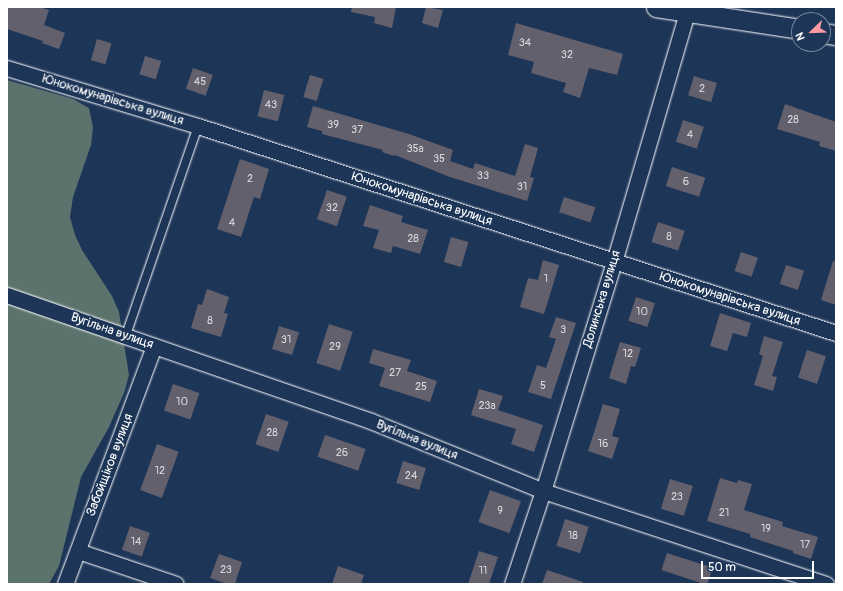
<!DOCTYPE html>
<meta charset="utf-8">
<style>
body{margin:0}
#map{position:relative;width:843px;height:591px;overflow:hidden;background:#1d3557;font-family:Pangolin,sans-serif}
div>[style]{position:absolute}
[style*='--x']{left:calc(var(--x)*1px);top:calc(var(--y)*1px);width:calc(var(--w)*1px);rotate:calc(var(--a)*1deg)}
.green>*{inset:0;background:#5c726d}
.building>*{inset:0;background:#63606e;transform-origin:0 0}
.roads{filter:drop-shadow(0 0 1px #fff) drop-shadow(0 0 1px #fff)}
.service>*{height:8px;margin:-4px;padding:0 4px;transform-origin:4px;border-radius:4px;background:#1d3557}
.minor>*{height:15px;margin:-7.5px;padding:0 7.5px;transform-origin:7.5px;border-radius:7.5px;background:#1d3557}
.tertiary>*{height:19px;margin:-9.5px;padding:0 9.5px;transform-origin:9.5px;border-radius:9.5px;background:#1d3557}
span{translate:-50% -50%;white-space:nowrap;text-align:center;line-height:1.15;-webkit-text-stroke:3.5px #1d3557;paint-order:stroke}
.number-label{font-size:11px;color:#d8d7db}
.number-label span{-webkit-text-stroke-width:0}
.street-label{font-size:13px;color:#fff}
.frame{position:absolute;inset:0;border:8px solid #fff;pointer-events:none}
.north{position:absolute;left:791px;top:12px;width:40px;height:40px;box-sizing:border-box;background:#1d3557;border:1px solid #77869a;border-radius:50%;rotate:247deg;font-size:11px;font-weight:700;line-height:16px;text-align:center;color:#fff}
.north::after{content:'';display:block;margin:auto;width:14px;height:18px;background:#ff9aa2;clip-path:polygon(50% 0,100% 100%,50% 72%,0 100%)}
.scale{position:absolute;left:701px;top:561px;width:113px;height:18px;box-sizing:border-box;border:2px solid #fff;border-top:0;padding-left:5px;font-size:12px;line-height:14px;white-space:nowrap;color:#fff;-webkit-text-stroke:3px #1d3557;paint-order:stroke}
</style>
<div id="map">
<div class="green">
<i style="clip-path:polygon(7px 80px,73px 99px,89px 108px,93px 127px,91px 145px,73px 197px,70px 217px,75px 235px,82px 250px,112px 296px,119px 312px,129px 375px,124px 393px,109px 427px,81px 477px,59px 566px,49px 584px,7px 584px)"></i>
</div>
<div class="building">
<i style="clip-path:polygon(7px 7px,39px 7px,49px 10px,44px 25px,65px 33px,59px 49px,42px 43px,43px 41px,7px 29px)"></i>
<i style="clip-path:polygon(352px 7px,396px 7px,392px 28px,374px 23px,375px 17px,351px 12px)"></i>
<i style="clip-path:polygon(426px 7px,443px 10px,438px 28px,422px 23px)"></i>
<i style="clip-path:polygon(516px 23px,623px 54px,617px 75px,589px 68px,580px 98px,563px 92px,566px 83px,531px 73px,534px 62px,508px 55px)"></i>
<i style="left:97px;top:39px;width:15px;height:22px;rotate:16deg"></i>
<i style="left:145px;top:56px;width:17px;height:19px;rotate:17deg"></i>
<i style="left:193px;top:68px;width:21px;height:22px;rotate:19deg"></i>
<i style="left:310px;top:75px;width:14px;height:23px;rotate:17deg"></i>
<i style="left:694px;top:76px;width:24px;height:20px;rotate:17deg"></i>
<i style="left:264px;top:90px;width:21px;height:27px;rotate:14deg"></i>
<i style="clip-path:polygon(785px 104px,836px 122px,836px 151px,819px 146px,820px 142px,777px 129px)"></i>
<i style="clip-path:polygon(313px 106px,409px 134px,453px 150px,450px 161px,473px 169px,475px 163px,515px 176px,525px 144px,538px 148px,530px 177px,534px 178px,527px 201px,450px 177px,395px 155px,394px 156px,382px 152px,383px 150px,322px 134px,322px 131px,307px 127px)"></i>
<i style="left:683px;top:120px;width:22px;height:23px;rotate:18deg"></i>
<i style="clip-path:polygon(240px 159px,269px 169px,260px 199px,254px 197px,241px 237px,217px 229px)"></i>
<i style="left:672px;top:167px;width:35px;height:20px;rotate:18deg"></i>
<i style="left:327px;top:190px;width:21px;height:31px;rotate:19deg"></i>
<i style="left:564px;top:197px;width:33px;height:16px;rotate:18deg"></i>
<i style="clip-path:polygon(370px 205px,403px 216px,401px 222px,428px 230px,420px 254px,393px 246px,391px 253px,373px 248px,379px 230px,363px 226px)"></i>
<i style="left:658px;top:222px;width:28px;height:21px;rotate:18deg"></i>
<i style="left:451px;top:237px;width:18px;height:26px;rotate:16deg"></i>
<i style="left:741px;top:252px;width:18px;height:20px;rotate:19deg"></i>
<i style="clip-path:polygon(543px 260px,559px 265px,544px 314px,520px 307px,528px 278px,538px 280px)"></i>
<i style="clip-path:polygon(833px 261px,836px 262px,836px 305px,821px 300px)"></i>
<i style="left:786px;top:265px;width:19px;height:20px;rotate:18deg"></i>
<i style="clip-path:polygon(207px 289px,229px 297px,224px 313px,228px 314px,221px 337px,191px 328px,198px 304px,202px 305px)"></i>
<i style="left:636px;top:297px;width:20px;height:25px;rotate:18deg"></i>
<i style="clip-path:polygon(720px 313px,751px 323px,747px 337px,733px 333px,727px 351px,710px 346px)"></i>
<i style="clip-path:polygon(556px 317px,576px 323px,551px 399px,528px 392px,537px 365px,546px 368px,556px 339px,549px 337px)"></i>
<i style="left:329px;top:324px;width:25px;height:41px;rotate:18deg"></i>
<i style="left:279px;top:326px;width:21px;height:24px;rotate:17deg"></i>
<i style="clip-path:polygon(764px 336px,783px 342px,772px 376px,777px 377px,773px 391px,754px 385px,763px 356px,759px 354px)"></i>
<i style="clip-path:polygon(620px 342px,641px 348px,635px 367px,631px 366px,626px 384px,609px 378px)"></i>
<i style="clip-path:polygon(373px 349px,411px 360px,407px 371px,437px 381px,430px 402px,379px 386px,385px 368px,369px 363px)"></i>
<i style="left:807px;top:350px;width:20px;height:29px;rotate:18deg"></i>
<i style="left:173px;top:384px;width:28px;height:28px;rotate:19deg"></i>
<i style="clip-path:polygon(479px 389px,503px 396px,498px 410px,543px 425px,534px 452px,511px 444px,516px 429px,471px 415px)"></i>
<i style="clip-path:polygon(603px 404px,620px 409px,612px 436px,619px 438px,612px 459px,588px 451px)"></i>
<i style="left:266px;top:414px;width:24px;height:32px;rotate:19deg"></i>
<i style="left:325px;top:435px;width:43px;height:23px;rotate:19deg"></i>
<i style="left:157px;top:444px;width:23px;height:49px;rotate:20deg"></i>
<i style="left:403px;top:461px;width:24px;height:23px;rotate:17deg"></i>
<i style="clip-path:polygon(720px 478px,737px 483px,738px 480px,752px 484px,744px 510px,783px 522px,782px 526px,818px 537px,811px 559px,793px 553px,793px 551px,750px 537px,750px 534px,707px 521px)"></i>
<i style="left:670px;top:479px;width:24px;height:31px;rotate:17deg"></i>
<i style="left:490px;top:490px;width:33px;height:34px;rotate:20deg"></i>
<i style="left:565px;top:519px;width:25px;height:28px;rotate:18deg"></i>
<i style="left:130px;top:526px;width:21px;height:25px;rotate:19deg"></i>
<i style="clip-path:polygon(479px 551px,498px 557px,489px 584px,468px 584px)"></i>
<i style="left:667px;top:553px;width:48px;height:18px;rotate:18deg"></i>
<i style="clip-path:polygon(219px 554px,242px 562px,235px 584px,227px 584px,210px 578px)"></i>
<i style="clip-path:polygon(338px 566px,364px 575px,361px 584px,332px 584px)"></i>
<i style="clip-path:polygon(547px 570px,583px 582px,583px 584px,542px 584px)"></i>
</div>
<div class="roads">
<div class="service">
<i style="--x:126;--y:335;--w:221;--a:-71"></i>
</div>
<div class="minor">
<i style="--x:7;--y:68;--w:200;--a:16.9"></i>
<i style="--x:198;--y:126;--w:671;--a:17.98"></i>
<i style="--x:7;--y:295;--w:385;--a:19.1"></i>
<i style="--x:371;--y:421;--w:186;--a:22.1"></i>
<i style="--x:543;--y:491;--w:298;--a:18.2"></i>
<i style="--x:78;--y:551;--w:103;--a:18.6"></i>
<i style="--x:65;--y:584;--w:254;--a:-69.5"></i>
<i style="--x:512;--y:584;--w:98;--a:-71.6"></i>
<i style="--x:543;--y:491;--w:240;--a:-72.8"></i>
<i style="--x:614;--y:262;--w:260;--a:-73.7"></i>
</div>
<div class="tertiary">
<i style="--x:656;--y:7;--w:145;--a:8.7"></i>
<i style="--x:823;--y:33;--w:13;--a:9"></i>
</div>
</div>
<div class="number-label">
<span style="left:525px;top:43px">34</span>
<span style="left:567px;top:55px">32</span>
<span style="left:200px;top:82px">45</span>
<span style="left:702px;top:89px">2</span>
<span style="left:271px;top:105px">43</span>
<span style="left:793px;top:120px">28</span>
<span style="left:333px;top:125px">39</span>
<span style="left:357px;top:130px">37</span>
<span style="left:690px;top:135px">4</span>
<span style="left:415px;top:149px">35а</span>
<span style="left:439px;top:159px">35</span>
<span style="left:483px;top:176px">33</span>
<span style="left:250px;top:179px">2</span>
<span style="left:686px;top:182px">6</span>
<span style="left:522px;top:187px">31</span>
<span style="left:332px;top:208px">32</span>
<span style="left:232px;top:223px">4</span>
<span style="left:669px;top:237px">8</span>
<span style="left:413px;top:239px">28</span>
<span style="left:546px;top:279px">1</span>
<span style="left:642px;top:312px">10</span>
<span style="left:210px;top:321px">8</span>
<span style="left:563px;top:330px">3</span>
<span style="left:286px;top:340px">31</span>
<span style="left:335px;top:347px">29</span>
<span style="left:628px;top:354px">12</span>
<span style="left:395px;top:373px">27</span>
<span style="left:543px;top:386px">5</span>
<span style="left:421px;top:387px">25</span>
<span style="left:182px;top:402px">10</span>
<span style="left:487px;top:406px">23а</span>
<span style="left:272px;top:433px">28</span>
<span style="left:603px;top:444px">16</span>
<span style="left:342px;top:453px">26</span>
<span style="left:160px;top:471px">12</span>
<span style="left:411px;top:476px">24</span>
<span style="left:677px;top:497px">23</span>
<span style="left:500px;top:511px">9</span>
<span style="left:724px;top:513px">21</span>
<span style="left:766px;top:529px">19</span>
<span style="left:573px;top:536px">18</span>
<span style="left:136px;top:542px">14</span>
<span style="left:805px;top:545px">17</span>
<span style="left:226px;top:570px">23</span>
<span style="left:483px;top:571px">11</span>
</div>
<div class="street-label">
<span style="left:113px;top:100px;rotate:17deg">Юнокомунарівська вулиця</span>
<span style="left:422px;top:199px;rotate:18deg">Юнокомунарівська вулиця</span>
<span style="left:602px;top:299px;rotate:-73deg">Долинська вулиця</span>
<span style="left:730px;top:299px;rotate:18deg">Юнокомунарівська вулиця</span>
<span style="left:112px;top:331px;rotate:19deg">Вугільна вулиця</span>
<span style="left:417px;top:440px;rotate:22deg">Вугільна вулиця</span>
<span style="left:110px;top:465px;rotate:-69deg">Забойщiков вулиця</span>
</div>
<div class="frame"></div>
<div class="north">N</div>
<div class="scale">50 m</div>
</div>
